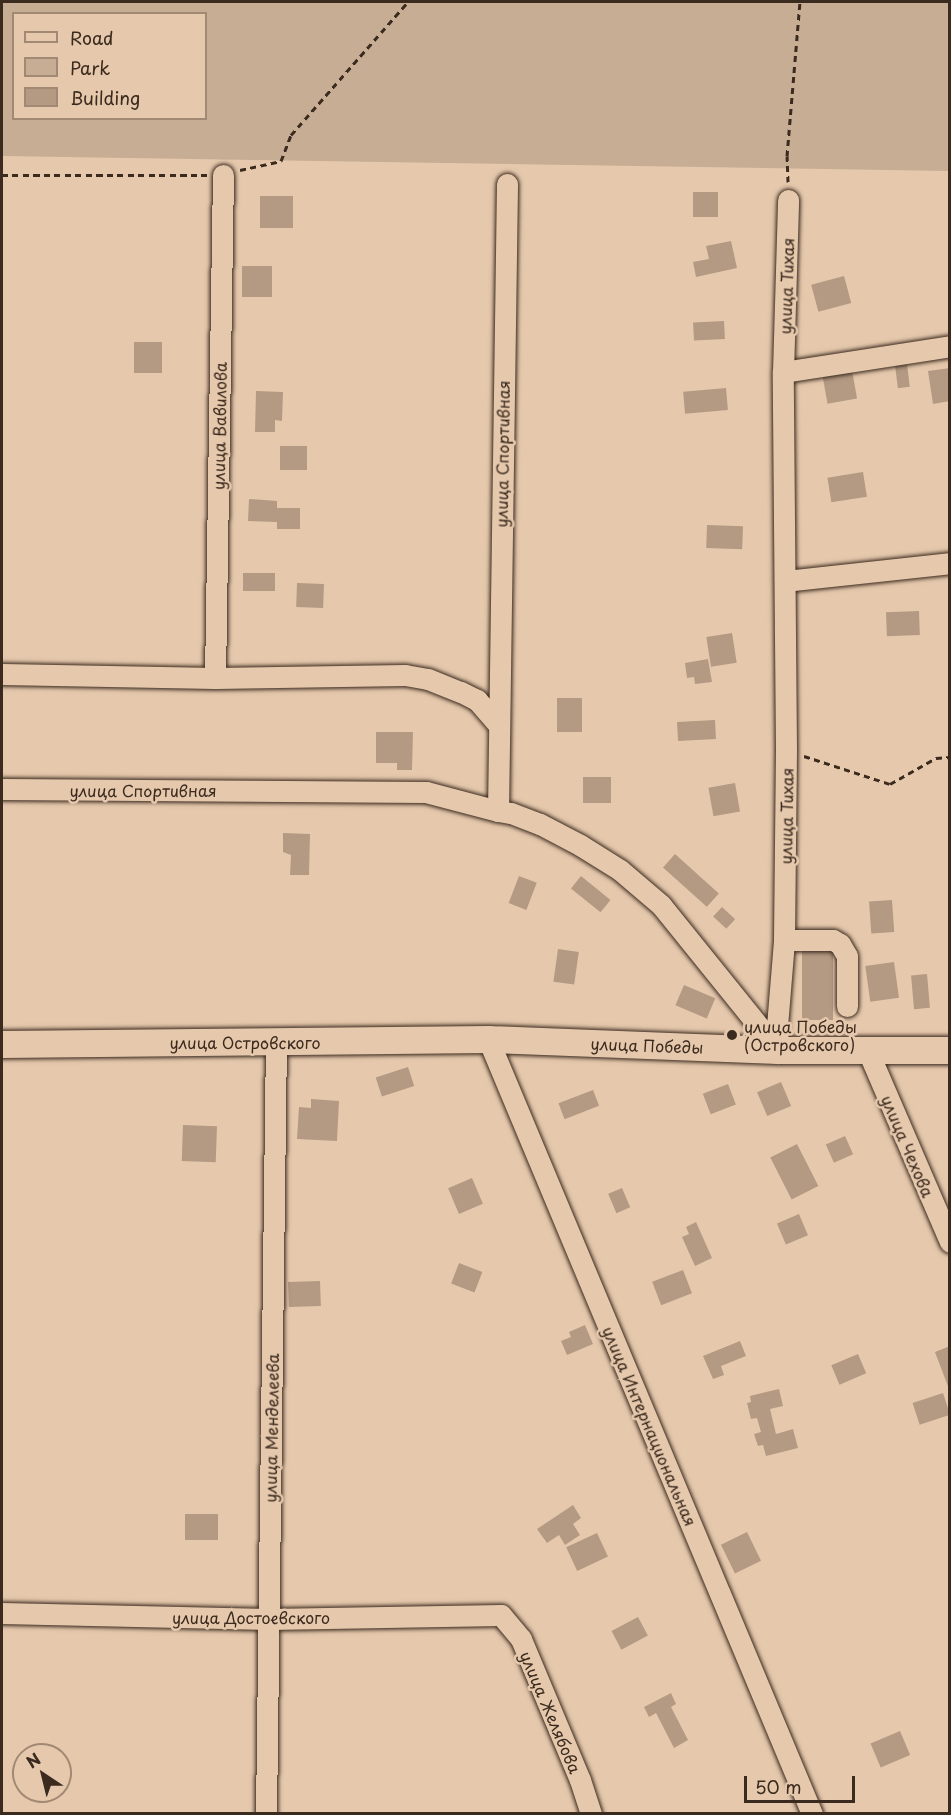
<!DOCTYPE html>
<meta charset="utf-8">
<style>
body{margin:0}
#map{position:relative;width:951px;height:1815px;overflow:hidden;background:#e6c9ad;font-family:"Playpen Sans",sans-serif}
div>[style]{position:absolute}
[style*='--x']{left:calc(var(--x)*1px);top:calc(var(--y)*1px);width:calc(var(--w)*1px);rotate:calc(var(--a)*1deg)}
.green>*{inset:0;background:#c7ad93}
.building>*{inset:0;background:#b49a83;transform-origin:0 0}
.path>*{height:3px;margin-top:-1.5px;transform-origin:0;background:repeating-linear-gradient(90deg,#3b2a1e 0 6px,transparent 0 10.5px)}
.roads{filter:drop-shadow(0 0 2px #3b2a1e) drop-shadow(0 0 2px #3b2a1e)}
.minor>*{height:21px;margin:-10.5px;padding:0 10.5px;transform-origin:10.5px;border-radius:10.5px;background:#e6c9ad}
.major>*{height:27px;margin:-13.5px;padding:0 13.5px;transform-origin:13.5px;border-radius:13.5px;background:#e6c9ad}
.dots>*{width:16px;height:16px;translate:-50% -50%;box-sizing:border-box;border:3px solid #e6c9ad;border-radius:50%}
span{translate:-50% -50%;white-space:nowrap;text-align:center;line-height:1.15;-webkit-text-stroke:5px #e6c9ad;paint-order:stroke}
.street-label{font-size:16px;color:#3b2a1e}
.poi-label{font-size:16px;color:#3b2a1e}
.left{translate:0 -50%;text-align:left}
.frame{position:absolute;inset:0;border:3px solid #3b2a1e;pointer-events:none}
.legend{position:absolute;left:12px;top:12px;width:195px;height:108px;box-sizing:border-box;background:#e6c9ad;border:2px solid #a28974;margin:0;padding:8px 10px;list-style:none;font-size:18px;color:#3b2a1e}
.legend li{display:flex;align-items:center;gap:12px;height:30px}
.legend b{width:30px;border:2px solid #a28974}
.north{position:absolute;left:12px;top:1743px;width:60px;height:60px;box-sizing:border-box;background:#e6c9ad;border:2px solid #a28974;border-radius:50%;rotate:325deg;font-size:16px;font-weight:700;line-height:24px;text-align:center;color:#3b2a1e}
.north::after{content:'';display:block;margin:auto;width:21px;height:27px;background:#3b2a1e;clip-path:polygon(50% 0,100% 100%,50% 72%,0 100%)}
.scale{position:absolute;left:744px;top:1776px;width:111px;height:27px;box-sizing:border-box;border:3px solid #3b2a1e;border-top:0;padding-left:8px;font-size:18px;line-height:21px;white-space:nowrap;color:#3b2a1e;-webkit-text-stroke:4px #e6c9ad;paint-order:stroke}
</style>
<div id="map">
<div class="green">
<i style="clip-path:polygon(evenodd,2px 2px,949px 2px,949px 171px,2px 156px,2px 2px,14px 14px,206px 14px,206px 118px,14px 118px,14px 14px)"></i>
</div>
<div class="building">
<i style="left:693px;top:192px;width:25px;height:25px"></i>
<i style="left:293px;top:196px;width:32px;height:33px;rotate:90deg"></i>
<i style="clip-path:polygon(731px 241px,737px 268px,696px 277px,693px 262px,709px 259px,706px 246px)"></i>
<i style="left:242px;top:266px;width:30px;height:31px"></i>
<i style="left:844px;top:276px;width:28px;height:34px;rotate:75deg"></i>
<i style="left:724px;top:321px;width:18px;height:31px;rotate:87deg"></i>
<i style="left:134px;top:342px;width:28px;height:31px"></i>
<i style="left:907px;top:364px;width:23px;height:12px;rotate:83deg"></i>
<i style="clip-path:polygon(950px 368px,950px 401px,933px 404px,928px 371px)"></i>
<i style="left:852px;top:370px;width:29px;height:30px;rotate:80deg"></i>
<i style="left:726px;top:388px;width:22px;height:43px;rotate:85deg"></i>
<i style="clip-path:polygon(256px 391px,283px 392px,282px 421px,275px 420px,275px 432px,255px 432px)"></i>
<i style="left:280px;top:446px;width:27px;height:24px"></i>
<i style="left:863px;top:472px;width:25px;height:36px;rotate:81deg"></i>
<i style="clip-path:polygon(249px 499px,277px 501px,277px 508px,300px 508px,300px 529px,277px 529px,277px 522px,248px 521px)"></i>
<i style="left:707px;top:525px;width:36px;height:23px;rotate:2deg"></i>
<i style="left:243px;top:573px;width:32px;height:18px"></i>
<i style="left:297px;top:583px;width:27px;height:24px;rotate:2deg"></i>
<i style="left:919px;top:611px;width:24px;height:33px;rotate:88deg"></i>
<i style="left:732px;top:633px;width:30px;height:26px;rotate:81deg"></i>
<i style="clip-path:polygon(708px 659px,712px 682px,695px 684px,694px 677px,687px 678px,685px 663px)"></i>
<i style="left:557px;top:698px;width:25px;height:34px"></i>
<i style="left:715px;top:720px;width:19px;height:38px;rotate:87deg"></i>
<i style="clip-path:polygon(376px 732px,413px 732px,412px 770px,397px 770px,397px 763px,376px 763px)"></i>
<i style="left:583px;top:777px;width:28px;height:26px"></i>
<i style="left:735px;top:783px;width:29px;height:27px;rotate:80deg"></i>
<i style="clip-path:polygon(283px 833px,310px 834px,309px 875px,290px 875px,291px 855px,283px 852px)"></i>
<i style="left:675px;top:854px;width:59px;height:18px;rotate:42deg"></i>
<i style="left:519px;top:876px;width:19px;height:29px;rotate:21deg"></i>
<i style="left:581px;top:876px;width:38px;height:16px;rotate:39deg"></i>
<i style="left:892px;top:900px;width:32px;height:23px;rotate:86deg"></i>
<i style="left:722px;top:907px;width:18px;height:13px;rotate:43deg"></i>
<i style="left:802px;top:946px;width:31px;height:74px"></i>
<i style="left:558px;top:949px;width:21px;height:33px;rotate:8deg"></i>
<i style="left:894px;top:962px;width:36px;height:29px;rotate:82deg"></i>
<i style="left:927px;top:974px;width:34px;height:16px;rotate:85deg"></i>
<i style="left:684px;top:985px;width:34px;height:22px;rotate:23deg"></i>
<i style="left:408px;top:1067px;width:20px;height:34px;rotate:72deg"></i>
<i style="left:781px;top:1082px;width:26px;height:26px;rotate:67deg"></i>
<i style="left:728px;top:1084px;width:22px;height:27px;rotate:69deg"></i>
<i style="left:593px;top:1090px;width:17px;height:37px;rotate:69deg"></i>
<i style="clip-path:polygon(311px 1099px,339px 1101px,337px 1141px,297px 1139px,299px 1107px,311px 1108px)"></i>
<i style="left:183px;top:1125px;width:34px;height:36px;rotate:2deg"></i>
<i style="left:845px;top:1136px;width:20px;height:21px;rotate:66deg"></i>
<i style="left:797px;top:1144px;width:47px;height:30px;rotate:63deg"></i>
<i style="left:472px;top:1178px;width:28px;height:26px;rotate:67deg"></i>
<i style="left:622px;top:1188px;width:21px;height:15px;rotate:67deg"></i>
<i style="left:799px;top:1214px;width:23px;height:24px;rotate:67deg"></i>
<i style="clip-path:polygon(696px 1222px,712px 1258px,695px 1266px,682px 1237px,689px 1234px,686px 1227px)"></i>
<i style="left:459px;top:1263px;width:25px;height:22px;rotate:21deg"></i>
<i style="left:683px;top:1270px;width:25px;height:33px;rotate:69deg"></i>
<i style="left:320px;top:1281px;width:25px;height:32px;rotate:88deg"></i>
<i style="clip-path:polygon(585px 1325px,593px 1344px,567px 1355px,561px 1341px,571px 1337px,569px 1332px)"></i>
<i style="clip-path:polygon(740px 1341px,746px 1356px,721px 1366px,724px 1375px,713px 1379px,703px 1356px)"></i>
<i style="clip-path:polygon(950px 1346px,950px 1389px,949px 1389px,935px 1352px)"></i>
<i style="left:858px;top:1354px;width:21px;height:29px;rotate:67deg"></i>
<i style="clip-path:polygon(779px 1389px,783px 1406px,770px 1409px,776px 1434px,793px 1429px,798px 1448px,766px 1456px,763px 1445px,758px 1446px,754px 1434px,761px 1432px,757px 1418px,751px 1419px,747px 1403px,751px 1402px,750px 1396px)"></i>
<i style="left:943px;top:1393px;width:23px;height:32px;rotate:72deg"></i>
<i style="clip-path:polygon(573px 1505px,581px 1518px,573px 1524px,580px 1535px,565px 1545px,559px 1535px,547px 1543px,537px 1529px)"></i>
<i style="left:185px;top:1514px;width:33px;height:26px"></i>
<i style="left:747px;top:1532px;width:32px;height:29px;rotate:64deg"></i>
<i style="left:597px;top:1533px;width:26px;height:34px;rotate:65deg"></i>
<i style="left:638px;top:1617px;width:21px;height:30px;rotate:62deg"></i>
<i style="clip-path:polygon(671px 1693px,676px 1704px,671px 1707px,688px 1740px,674px 1748px,656px 1713px,649px 1717px,644px 1707px)"></i>
<i style="left:900px;top:1731px;width:26px;height:32px;rotate:67deg"></i>
</div>
<div class="path">
<i style="--x:240;--y:170;--w:42;--a:-12.4"></i>
<i style="--x:281;--y:161;--w:28;--a:-69"></i>
<i style="--x:291;--y:135;--w:177;--a:-48.7"></i>
<i style="--x:2;--y:175;--w:205;--a:0"></i>
<i style="--x:788;--y:182;--w:26;--a:-92"></i>
<i style="--x:787;--y:156;--w:155;--a:-85.2"></i>
<i style="--x:804;--y:756;--w:90;--a:18"></i>
<i style="--x:890;--y:784;--w:53;--a:-29.5"></i>
<i style="--x:936;--y:758;--w:14;--a:-4"></i>
</div>
<div class="roads">
<div class="minor">
<i style="--x:507;--y:184;--w:627;--a:90.82"></i>
<i style="--x:498;--y:811;--w:13;--a:9"></i>
<i style="--x:511;--y:813;--w:31;--a:21"></i>
<i style="--x:540;--y:824;--w:45;--a:27.7"></i>
<i style="--x:580;--y:845;--w:47;--a:32"></i>
<i style="--x:620;--y:870;--w:54;--a:40.5"></i>
<i style="--x:661;--y:905;--w:186;--a:51.1"></i>
<i style="--x:783;--y:372;--w:169;--a:-8.8"></i>
<i style="--x:785;--y:581;--w:166;--a:-6.2"></i>
<i style="--x:2;--y:674;--w:213;--a:1.1"></i>
<i style="--x:215;--y:678;--w:190;--a:-0.9"></i>
<i style="--x:405;--y:675;--w:23;--a:10"></i>
<i style="--x:428;--y:679;--w:35;--a:22"></i>
<i style="--x:461;--y:692;--w:18;--a:27"></i>
<i style="--x:477;--y:700;--w:30;--a:49"></i>
<i style="--x:215;--y:678;--w:503;--a:-89.09"></i>
<i style="--x:2;--y:789;--w:424;--a:0.4"></i>
<i style="--x:426;--y:792;--w:74;--a:14.8"></i>
<i style="--x:784;--y:940;--w:49;--a:0"></i>
<i style="--x:833;--y:940;--w:8;--a:30"></i>
<i style="--x:840;--y:944;--w:14;--a:60"></i>
<i style="--x:847;--y:956;--w:50;--a:90"></i>
<i style="--x:488;--y:1039;--w:840;--a:67.31"></i>
<i style="--x:867;--y:1049;--w:210;--a:66.7"></i>
<i style="--x:778;--y:1050;--w:24;--a:-92"></i>
<i style="--x:777;--y:1026;--w:86;--a:-85.3"></i>
<i style="--x:784;--y:940;--w:190;--a:-89.4"></i>
<i style="--x:786;--y:750;--w:378;--a:-90.5"></i>
<i style="--x:783;--y:372;--w:172;--a:-88.3"></i>
<i style="--x:2;--y:1613;--w:267;--a:1.3"></i>
<i style="--x:269;--y:1619;--w:232;--a:-1"></i>
<i style="--x:501;--y:1615;--w:31;--a:50"></i>
<i style="--x:521;--y:1639;--w:153;--a:67.3"></i>
<i style="--x:580;--y:1780;--w:36;--a:72"></i>
<i style="--x:266;--y:1814;--w:772;--a:-89.26"></i>
</div>
<div class="major">
<i style="--x:2;--y:1044;--w:486;--a:-0.6"></i>
<i style="--x:488;--y:1039;--w:290;--a:2.2"></i>
<i style="--x:778;--y:1050;--w:172;--a:0"></i>
</div>
</div>
<div class="dots">
<i style="left:732px;top:1035px;background:#3b2a1e"></i>
</div>
<div class="street-label">
<span style="left:786px;top:286px;rotate:-88deg">улица Тихая</span>
<span style="left:219px;top:426px;rotate:-89deg">улица Вавилова</span>
<span style="left:502px;top:454px;rotate:-89deg">улица Спортивная</span>
<span style="left:143px;top:790px">улица Спортивная</span>
<span style="left:786px;top:816px;rotate:-89deg">улица Тихая</span>
<span style="left:245px;top:1042px">улица Островского</span>
<span style="left:647px;top:1045px;rotate:2deg">улица Победы</span>
<span style="left:908px;top:1146px;rotate:67deg">улица Чехова</span>
<span style="left:650px;top:1426px;rotate:67deg">улица Интернациональная</span>
<span style="left:271px;top:1428px;rotate:-89deg">улица Менделеева</span>
<span style="left:251px;top:1617px">улица Достоевского</span>
<span style="left:551px;top:1712px;rotate:67deg">улица Желябова</span>
</div>
<div class="poi-label">
<span class="left" style="left:744px;top:1035px">улица Победы<br>(Островского)</span>
</div>
<div class="frame"></div>
<ul class="legend">
<li><b style="height:8px;background:#e6c9ad"></b>Road</li>
<li><b style="height:16px;background:#c7ad93"></b>Park</li>
<li><b style="height:16px;background:#b49a83"></b>Building</li>
</ul>
<div class="north">N</div>
<div class="scale">50 m</div>
</div>
